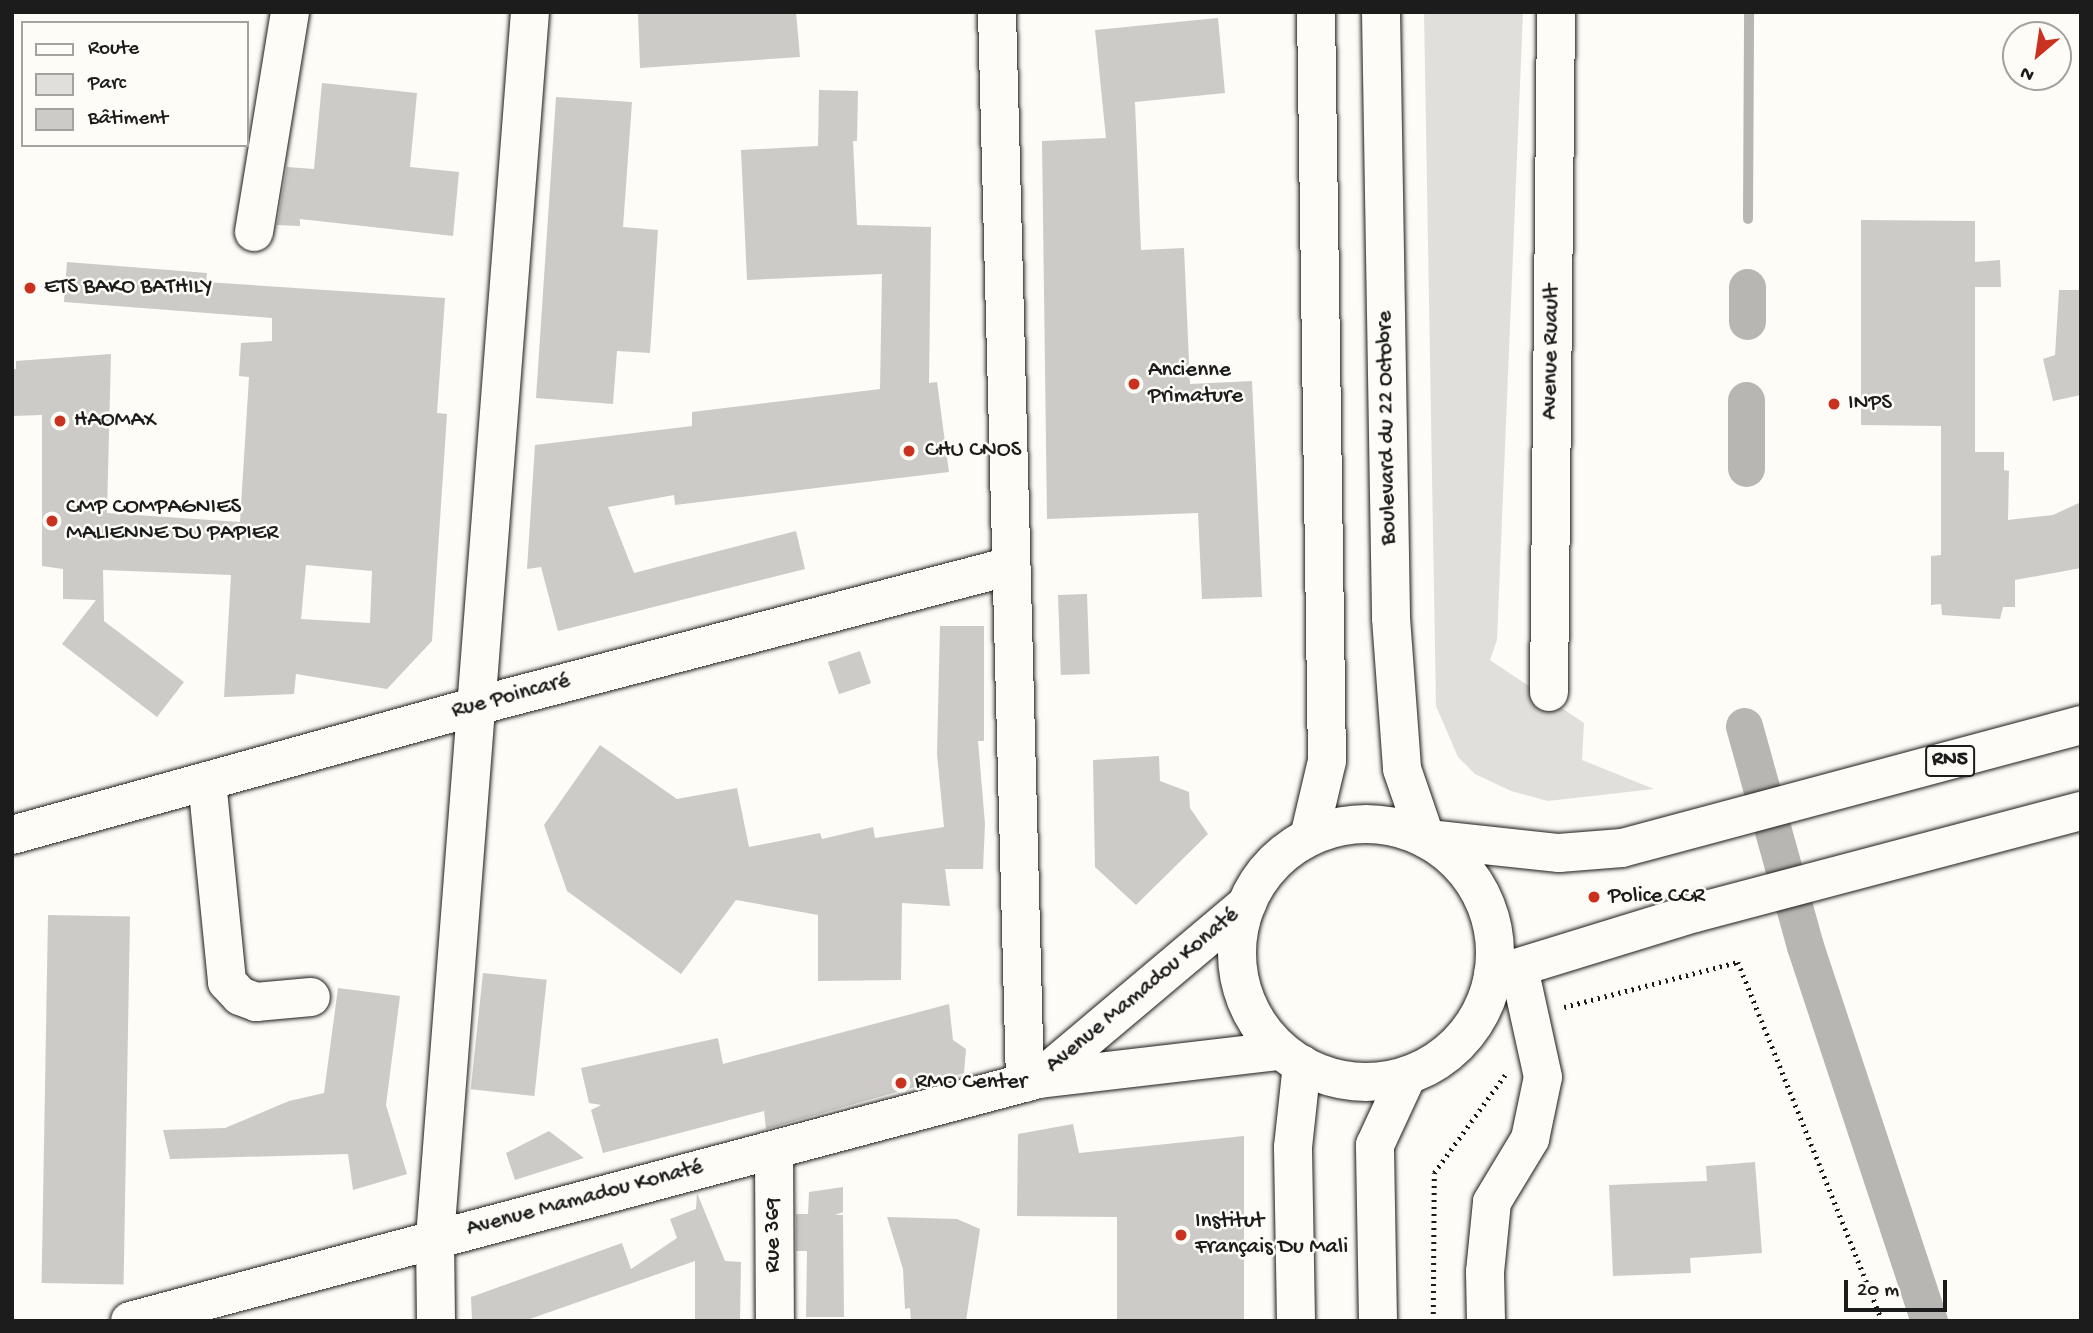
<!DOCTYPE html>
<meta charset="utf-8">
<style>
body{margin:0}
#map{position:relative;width:2093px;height:1333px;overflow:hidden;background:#fdfcf7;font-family:"Gochi Hand",sans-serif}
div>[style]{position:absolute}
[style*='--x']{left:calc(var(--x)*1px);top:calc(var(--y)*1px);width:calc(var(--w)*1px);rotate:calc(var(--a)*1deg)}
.green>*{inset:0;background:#e0dfdb}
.stream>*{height:10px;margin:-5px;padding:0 5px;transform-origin:5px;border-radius:5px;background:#b7b6b2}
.canal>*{height:37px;margin:-18.5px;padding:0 18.5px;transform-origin:18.5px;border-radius:18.5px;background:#b7b6b2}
.building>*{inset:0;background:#cccbc8;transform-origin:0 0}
.path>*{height:4.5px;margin-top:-2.25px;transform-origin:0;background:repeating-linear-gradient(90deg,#1c1c1c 0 2px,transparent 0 7px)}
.roads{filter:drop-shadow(0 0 2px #1c1c1c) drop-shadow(0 0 2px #1c1c1c)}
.minor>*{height:38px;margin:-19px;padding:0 19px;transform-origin:19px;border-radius:19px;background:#fdfcf7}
.major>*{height:38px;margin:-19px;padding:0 19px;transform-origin:19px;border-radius:19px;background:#fdfcf7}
.highway>*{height:38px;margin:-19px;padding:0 19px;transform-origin:19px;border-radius:19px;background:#fdfcf7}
.highway>.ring{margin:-19px;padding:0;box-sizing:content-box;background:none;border:38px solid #fdfcf7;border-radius:50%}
.dots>*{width:19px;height:19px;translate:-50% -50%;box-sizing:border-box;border:4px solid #fdfcf7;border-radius:50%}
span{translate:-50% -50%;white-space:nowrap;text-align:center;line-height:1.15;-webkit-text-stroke:5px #fdfcf7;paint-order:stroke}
.shield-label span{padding:2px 5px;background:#fdfcf7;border:2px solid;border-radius:5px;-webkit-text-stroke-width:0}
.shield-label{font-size:21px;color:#1c1c1c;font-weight:700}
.poi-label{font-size:23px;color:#1c1c1c}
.left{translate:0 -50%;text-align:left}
.street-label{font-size:23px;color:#1c1c1c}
.frame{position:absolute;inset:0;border:14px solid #1c1c1c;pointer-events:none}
.legend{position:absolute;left:21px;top:21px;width:228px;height:126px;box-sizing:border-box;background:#fdfcf7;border:2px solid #a3a29f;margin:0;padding:9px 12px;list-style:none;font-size:21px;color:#1c1c1c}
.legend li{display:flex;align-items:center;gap:14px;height:35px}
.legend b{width:35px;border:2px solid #a3a29f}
.north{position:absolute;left:2002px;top:21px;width:70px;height:70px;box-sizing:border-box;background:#fdfcf7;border:2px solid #a3a29f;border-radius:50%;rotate:209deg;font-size:19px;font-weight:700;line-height:28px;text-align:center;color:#1c1c1c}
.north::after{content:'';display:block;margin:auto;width:24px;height:32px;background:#c8321e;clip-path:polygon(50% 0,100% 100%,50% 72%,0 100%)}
.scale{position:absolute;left:1844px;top:1280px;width:103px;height:32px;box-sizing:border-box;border:4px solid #1c1c1c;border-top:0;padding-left:9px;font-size:21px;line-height:24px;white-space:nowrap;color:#1c1c1c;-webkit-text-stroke:5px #fdfcf7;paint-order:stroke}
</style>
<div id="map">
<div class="green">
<i style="clip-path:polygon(1424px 12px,1523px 12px,1497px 640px,1490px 660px,1584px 723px,1582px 760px,1654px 789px,1548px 801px,1511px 791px,1475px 774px,1458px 757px,1436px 706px)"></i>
</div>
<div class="stream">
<i style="--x:1748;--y:219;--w:207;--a:-89.7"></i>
</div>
<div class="canal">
<i style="--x:1747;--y:287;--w:34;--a:90"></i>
<i style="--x:1746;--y:468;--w:68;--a:-90"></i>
<i style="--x:1744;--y:726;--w:228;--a:74.5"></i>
<i style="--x:1805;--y:946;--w:395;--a:71.7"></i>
</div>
<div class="building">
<i style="clip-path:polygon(796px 12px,800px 57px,640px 68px,638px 13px)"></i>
<i style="clip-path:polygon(1218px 18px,1225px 93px,1135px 102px,1141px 250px,1184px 248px,1190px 384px,1252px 381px,1262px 597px,1202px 599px,1198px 513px,1047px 519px,1042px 141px,1106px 138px,1095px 30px)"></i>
<i style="clip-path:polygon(322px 83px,417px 93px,410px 167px,459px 172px,453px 236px,300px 219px,300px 226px,277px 225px,287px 167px,314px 169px)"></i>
<i style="clip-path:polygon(819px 90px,858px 91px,857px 141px,853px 141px,857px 225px,931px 227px,929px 383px,937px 382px,949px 472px,675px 505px,674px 495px,608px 507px,634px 573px,796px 531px,805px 569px,558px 631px,541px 567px,527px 569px,535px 445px,692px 426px,692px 412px,880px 389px,882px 274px,747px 280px,741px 150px,818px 146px)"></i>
<i style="clip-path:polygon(556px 97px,632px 102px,623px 227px,658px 230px,650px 353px,617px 351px,613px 404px,536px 398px)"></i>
<i style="clip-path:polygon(1861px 220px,1975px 221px,1975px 262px,2000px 260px,2001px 287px,1975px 287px,1975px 452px,2004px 452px,2004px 470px,2009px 471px,2008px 520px,2053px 515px,2081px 502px,2081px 568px,2015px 580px,2015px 607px,2003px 607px,2000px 619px,1942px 615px,1941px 604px,1931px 605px,1931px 556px,1941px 555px,1941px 426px,1861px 425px)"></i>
<i style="clip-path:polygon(evenodd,67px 262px,207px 273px,206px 282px,445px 298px,437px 413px,447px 414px,432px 641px,387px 689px,296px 674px,294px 694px,224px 697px,231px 575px,103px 570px,104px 621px,184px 682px,157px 717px,62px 644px,96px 600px,63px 599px,63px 569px,42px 566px,42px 415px,12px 416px,12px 369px,16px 369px,16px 361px,111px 354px,107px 513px,240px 522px,249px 377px,239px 376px,241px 343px,272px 341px,272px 318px,64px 302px,67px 262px,306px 565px,372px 571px,370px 623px,301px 619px,306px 565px)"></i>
<i style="clip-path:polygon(2059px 290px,2081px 290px,2081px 395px,2053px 401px,2043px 359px,2055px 355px)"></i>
<i style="left:1087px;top:594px;width:80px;height:29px;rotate:88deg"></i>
<i style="clip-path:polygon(940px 626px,984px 626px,984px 741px,978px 741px,985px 824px,983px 869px,945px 869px,950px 906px,902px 903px,901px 980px,818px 981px,818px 915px,736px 900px,681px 974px,567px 891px,544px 825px,600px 745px,677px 799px,737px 788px,749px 847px,820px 833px,822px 839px,873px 827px,875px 838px,944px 827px,937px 754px)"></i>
<i style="left:860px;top:651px;width:34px;height:34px;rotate:71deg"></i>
<i style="clip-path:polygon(1159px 756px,1160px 781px,1189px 792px,1190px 808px,1208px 834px,1136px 905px,1095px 867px,1093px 760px)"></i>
<i style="left:48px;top:915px;width:82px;height:368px;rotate:1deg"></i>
<i style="left:483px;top:973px;width:64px;height:117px;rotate:6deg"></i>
<i style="clip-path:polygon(338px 988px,400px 996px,386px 1105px,407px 1174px,353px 1190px,348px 1154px,170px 1159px,163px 1130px,225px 1128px,289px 1101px,324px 1093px)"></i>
<i style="clip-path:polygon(949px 1004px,953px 1040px,966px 1049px,964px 1073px,766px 1129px,764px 1111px,603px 1153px,591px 1110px,601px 1105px,589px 1103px,581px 1068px,718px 1038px,723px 1064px)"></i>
<i style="clip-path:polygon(1073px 1124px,1079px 1153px,1244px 1136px,1244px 1321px,1117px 1321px,1117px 1217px,1017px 1216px,1018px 1134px)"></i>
<i style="clip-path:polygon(549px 1131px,584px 1158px,515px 1180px,506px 1153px)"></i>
<i style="clip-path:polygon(1755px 1162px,1762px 1253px,1690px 1258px,1691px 1273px,1613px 1276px,1609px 1185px,1707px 1181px,1706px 1166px)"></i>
<i style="clip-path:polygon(843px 1187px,843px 1212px,835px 1215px,843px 1215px,844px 1317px,806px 1317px,807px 1251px,796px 1251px,796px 1214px,808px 1214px,809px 1192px)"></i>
<i style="clip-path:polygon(697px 1193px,725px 1261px,741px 1262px,740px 1321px,695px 1321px,695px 1261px,524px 1321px,472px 1321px,471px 1297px,622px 1243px,631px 1269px,677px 1238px,670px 1219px,696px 1209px)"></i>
<i style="clip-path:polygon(887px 1217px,957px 1219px,980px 1229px,966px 1321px,911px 1321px,910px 1308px,905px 1309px,903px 1269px)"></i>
</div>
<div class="path">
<i style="--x:1564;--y:1007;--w:180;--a:-14.5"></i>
<i style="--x:1738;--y:962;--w:387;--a:68.1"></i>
<i style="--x:1433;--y:1321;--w:148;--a:-89.6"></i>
<i style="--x:1434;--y:1173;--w:121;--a:-54.1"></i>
</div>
<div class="roads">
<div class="minor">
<i style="--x:997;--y:12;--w:1071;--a:88.5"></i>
<i style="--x:254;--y:232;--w:223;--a:-80.7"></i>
<i style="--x:1549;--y:692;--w:680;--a:-89.41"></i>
<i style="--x:207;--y:781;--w:202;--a:84.3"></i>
<i style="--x:227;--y:982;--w:19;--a:47"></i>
<i style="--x:240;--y:996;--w:17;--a:21"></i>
<i style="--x:256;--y:1002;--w:55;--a:-5.2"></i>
<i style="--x:12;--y:835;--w:486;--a:-15.5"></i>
<i style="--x:480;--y:705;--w:549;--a:-14.67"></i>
<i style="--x:774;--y:1150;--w:171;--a:89.7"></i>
<i style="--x:436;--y:1321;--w:83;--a:-90.7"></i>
<i style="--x:435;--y:1238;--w:1230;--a:-85.57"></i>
<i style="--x:1486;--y:1321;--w:49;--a:-91.2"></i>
<i style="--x:1485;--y:1272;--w:70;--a:-84.3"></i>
<i style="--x:1492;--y:1202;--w:74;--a:-58.9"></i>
<i style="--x:1530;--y:1139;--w:63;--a:-78.2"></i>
<i style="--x:1543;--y:1077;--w:112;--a:-102.4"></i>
</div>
<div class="major">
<i style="--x:1381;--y:12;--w:606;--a:89.05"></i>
<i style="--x:1391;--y:618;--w:151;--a:85.8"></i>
<i style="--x:1402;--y:769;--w:74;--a:71.1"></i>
<i style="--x:1309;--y:837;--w:78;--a:-76.7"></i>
<i style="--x:1327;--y:761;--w:749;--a:-90.84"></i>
<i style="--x:1039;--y:1079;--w:272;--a:-40.1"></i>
<i style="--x:130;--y:1321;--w:941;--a:-14.91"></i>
<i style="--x:1039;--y:1079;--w:242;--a:-6.7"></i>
</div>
<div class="highway">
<i class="ring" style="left:1237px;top:824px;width:220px;height:220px"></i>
<i style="--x:1428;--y:839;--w:132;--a:6.1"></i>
<i style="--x:1559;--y:853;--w:63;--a:-4.5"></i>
<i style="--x:1622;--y:848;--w:475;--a:-15"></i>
<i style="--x:1493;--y:975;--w:211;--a:-17.1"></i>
<i style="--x:1695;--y:913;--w:399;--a:-14.8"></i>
<i style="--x:1296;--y:1321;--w:174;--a:-91"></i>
<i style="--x:1293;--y:1147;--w:83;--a:-83.8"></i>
<i style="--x:1378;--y:1321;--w:176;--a:-91"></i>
<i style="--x:1375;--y:1145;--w:76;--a:-65.1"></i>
</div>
</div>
<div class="dots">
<i style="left:30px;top:288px;background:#c8321e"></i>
<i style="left:1134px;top:384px;background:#c8321e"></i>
<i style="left:1834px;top:404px;background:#c8321e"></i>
<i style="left:60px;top:421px;background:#c8321e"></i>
<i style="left:909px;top:451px;background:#c8321e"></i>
<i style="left:52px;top:521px;background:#c8321e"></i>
<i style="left:1594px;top:897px;background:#c8321e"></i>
<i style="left:901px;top:1083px;background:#c8321e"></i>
<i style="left:1181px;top:1235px;background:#c8321e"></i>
</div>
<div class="shield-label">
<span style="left:1950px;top:761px">RN5</span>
</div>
<div class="poi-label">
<span class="left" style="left:44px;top:288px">ETS BAKO BATHILY</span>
<span class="left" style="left:1148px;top:384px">Ancienne<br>Primature</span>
<span class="left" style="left:1848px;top:404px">INPS</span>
<span class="left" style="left:74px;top:421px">HAOMAX</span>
<span class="left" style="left:925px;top:451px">CHU CNOS</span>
<span class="left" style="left:66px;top:521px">CMP COMPAGNIES<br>MALIENNE DU PAPIER</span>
<span class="left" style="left:1608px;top:897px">Police CCR</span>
<span class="left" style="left:915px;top:1083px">RMO Center</span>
<span class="left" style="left:1195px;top:1235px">Institut<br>Français Du Mali</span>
</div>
<div class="street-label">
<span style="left:1552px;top:352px;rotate:-89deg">Avenue Ruault</span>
<span style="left:1388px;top:428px;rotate:-91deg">Boulevard du 22 Octobre</span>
<span style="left:511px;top:697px;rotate:-15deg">Rue Poincaré</span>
<span style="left:1143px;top:991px;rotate:-40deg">Avenue Mamadou Konaté</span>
<span style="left:585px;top:1199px;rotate:-15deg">Avenue Mamadou Konaté</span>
<span style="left:774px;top:1235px;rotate:-90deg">Rue 369</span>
</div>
<div class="frame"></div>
<ul class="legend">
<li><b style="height:9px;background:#fdfcf7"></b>Route</li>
<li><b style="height:19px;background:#e0dfdb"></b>Parc</li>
<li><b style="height:19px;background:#cccbc8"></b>Bâtiment</li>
</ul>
<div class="north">N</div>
<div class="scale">20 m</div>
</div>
